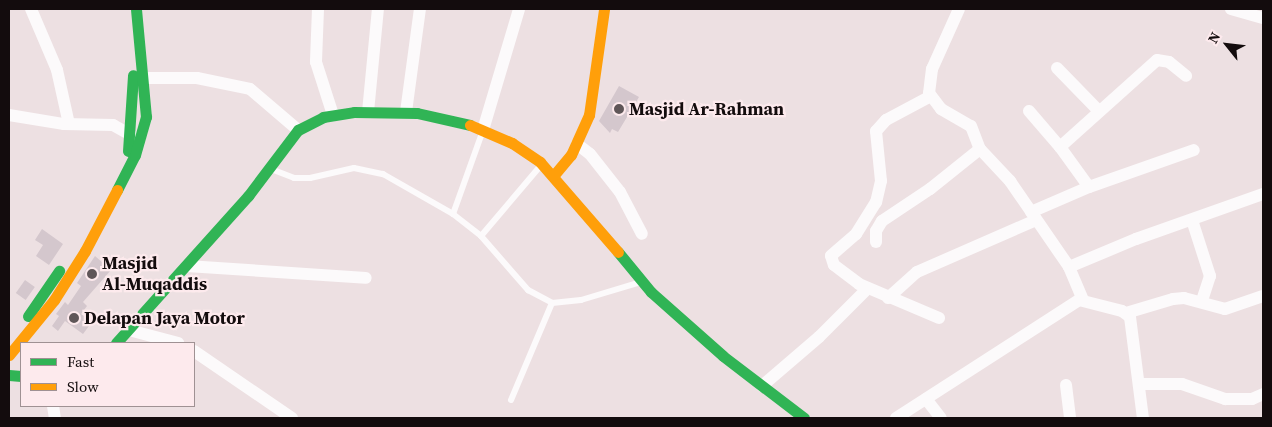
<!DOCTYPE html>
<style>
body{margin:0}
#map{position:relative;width:1272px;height:427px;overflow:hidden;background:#ede0e2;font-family:"Source Serif 4",serif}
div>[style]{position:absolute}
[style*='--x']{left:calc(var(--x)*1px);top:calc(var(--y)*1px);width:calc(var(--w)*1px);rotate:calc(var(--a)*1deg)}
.building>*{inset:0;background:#d4c7cd;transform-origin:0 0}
.lane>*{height:6px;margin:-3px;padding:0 3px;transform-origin:3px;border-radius:3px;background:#fcfafb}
.street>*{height:12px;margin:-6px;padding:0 6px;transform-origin:6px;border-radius:6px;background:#fcfafb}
.fast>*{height:11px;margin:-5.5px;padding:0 5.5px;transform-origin:5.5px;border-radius:5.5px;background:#30b455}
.slow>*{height:11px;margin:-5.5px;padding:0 5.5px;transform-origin:5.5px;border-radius:5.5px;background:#ff9f0a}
.dots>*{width:14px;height:14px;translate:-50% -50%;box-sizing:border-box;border:2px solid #fdeaed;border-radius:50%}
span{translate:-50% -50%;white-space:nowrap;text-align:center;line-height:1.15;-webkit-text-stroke:4.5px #fdeaed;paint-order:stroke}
.poi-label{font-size:18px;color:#130c0d;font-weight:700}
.left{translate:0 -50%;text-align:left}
.frame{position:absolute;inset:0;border:10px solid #130c0d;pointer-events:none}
.legend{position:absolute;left:20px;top:342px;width:175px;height:65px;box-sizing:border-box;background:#fdeaed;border:1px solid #9f9193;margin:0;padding:6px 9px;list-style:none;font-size:15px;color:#130c0d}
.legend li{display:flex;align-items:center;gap:10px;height:25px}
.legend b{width:25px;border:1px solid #9f9193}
.north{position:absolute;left:1202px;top:20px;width:50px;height:50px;-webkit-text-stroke:4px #fdeaed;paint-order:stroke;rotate:299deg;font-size:14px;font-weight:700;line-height:20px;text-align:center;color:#130c0d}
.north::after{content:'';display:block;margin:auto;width:18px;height:22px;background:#130c0d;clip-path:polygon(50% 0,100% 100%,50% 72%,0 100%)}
</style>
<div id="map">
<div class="building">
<i style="clip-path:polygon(619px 86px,639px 97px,618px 132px,612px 129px,610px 133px,599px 121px)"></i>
<i style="clip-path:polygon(42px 229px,63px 244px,49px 265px,36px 256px,43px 245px,35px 240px)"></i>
<i style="clip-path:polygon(95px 256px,111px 270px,83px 302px,87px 306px,81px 314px,92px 322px,83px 334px,65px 321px,58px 331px,52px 326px,59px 316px,56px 314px,65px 302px,68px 305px,81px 286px,77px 283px)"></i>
<i style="left:25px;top:280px;width:12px;height:16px;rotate:35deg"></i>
</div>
<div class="lane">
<i style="--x:271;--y:169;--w:25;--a:21"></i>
<i style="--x:294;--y:178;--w:16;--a:0"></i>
<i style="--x:310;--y:178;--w:45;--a:-12.8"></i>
<i style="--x:354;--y:168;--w:30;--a:12"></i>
<i style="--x:383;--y:174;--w:81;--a:29.7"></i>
<i style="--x:453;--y:214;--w:36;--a:38"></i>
<i style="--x:481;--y:236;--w:72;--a:49"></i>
<i style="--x:528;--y:290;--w:27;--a:28"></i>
<i style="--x:552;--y:303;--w:29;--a:-6"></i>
<i style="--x:581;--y:300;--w:63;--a:-16.7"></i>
<i style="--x:453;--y:214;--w:89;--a:-70.3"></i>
<i style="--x:481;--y:236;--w:94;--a:-49.7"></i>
<i style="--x:511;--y:400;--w:105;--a:-67.1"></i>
</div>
<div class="street">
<i style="--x:31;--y:9;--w:66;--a:66.9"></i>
<i style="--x:57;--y:70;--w:55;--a:77.5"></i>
<i style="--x:318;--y:9;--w:53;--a:92.2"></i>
<i style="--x:316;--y:62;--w:56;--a:72.2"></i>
<i style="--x:959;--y:9;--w:66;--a:114.2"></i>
<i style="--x:932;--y:69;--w:24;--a:97"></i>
<i style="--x:929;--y:93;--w:20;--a:53"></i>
<i style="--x:941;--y:109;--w:34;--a:30"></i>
<i style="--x:971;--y:126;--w:25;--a:69"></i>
<i style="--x:1231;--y:9;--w:33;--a:16"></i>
<i style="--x:1057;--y:68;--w:60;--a:45.7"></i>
<i style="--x:142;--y:78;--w:55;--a:0"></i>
<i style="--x:197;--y:78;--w:54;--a:11.7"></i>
<i style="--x:250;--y:89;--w:63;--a:40.5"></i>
<i style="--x:931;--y:96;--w:51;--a:151.9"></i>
<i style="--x:886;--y:120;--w:15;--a:132"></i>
<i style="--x:876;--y:131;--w:50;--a:84.3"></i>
<i style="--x:881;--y:181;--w:22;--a:103"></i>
<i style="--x:876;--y:202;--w:38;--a:122"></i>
<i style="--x:856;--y:234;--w:33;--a:139"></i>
<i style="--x:831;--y:256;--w:9;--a:72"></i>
<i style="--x:834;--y:265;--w:31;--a:37"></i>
<i style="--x:859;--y:284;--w:87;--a:23"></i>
<i style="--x:1029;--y:111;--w:48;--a:49.3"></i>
<i style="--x:368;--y:112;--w:103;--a:-84.5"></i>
<i style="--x:406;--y:112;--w:104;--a:-82.3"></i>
<i style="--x:9;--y:115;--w:56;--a:9.3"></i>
<i style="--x:64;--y:124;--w:49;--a:1.2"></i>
<i style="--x:113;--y:125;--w:21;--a:29"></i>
<i style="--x:483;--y:130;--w:126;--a:-73.4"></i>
<i style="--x:577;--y:144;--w:16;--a:38"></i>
<i style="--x:590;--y:154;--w:48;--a:51.7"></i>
<i style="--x:620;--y:192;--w:47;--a:62.4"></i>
<i style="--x:1089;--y:187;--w:49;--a:-125.9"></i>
<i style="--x:1060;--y:147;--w:130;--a:-41.9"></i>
<i style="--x:1157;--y:60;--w:12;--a:9"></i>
<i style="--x:1169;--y:62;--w:22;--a:39"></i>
<i style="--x:1031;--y:212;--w:63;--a:-23.3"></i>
<i style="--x:1089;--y:187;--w:111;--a:-19.4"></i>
<i style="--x:1192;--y:220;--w:59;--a:72.2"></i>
<i style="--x:1210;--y:276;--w:26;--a:108"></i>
<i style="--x:876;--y:242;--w:11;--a:-90"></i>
<i style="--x:876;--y:231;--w:12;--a:-59"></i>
<i style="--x:882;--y:221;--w:58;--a:-33.7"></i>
<i style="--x:930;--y:189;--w:64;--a:-38.7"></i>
<i style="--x:980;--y:149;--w:44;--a:46.8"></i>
<i style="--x:1010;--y:181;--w:104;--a:55.5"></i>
<i style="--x:1069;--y:267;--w:36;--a:67"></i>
<i style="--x:187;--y:266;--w:179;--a:3.8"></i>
<i style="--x:1069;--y:267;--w:73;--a:-22.7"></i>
<i style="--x:1136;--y:239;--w:135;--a:-19.5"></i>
<i style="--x:888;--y:298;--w:39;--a:-42"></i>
<i style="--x:917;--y:272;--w:130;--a:-23.6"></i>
<i style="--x:1126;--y:313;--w:49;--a:-16.6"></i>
<i style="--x:1173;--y:299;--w:11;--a:-5"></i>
<i style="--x:1184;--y:298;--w:42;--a:15"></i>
<i style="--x:1225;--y:309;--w:40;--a:-18.9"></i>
<i style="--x:129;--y:330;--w:51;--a:14.9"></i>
<i style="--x:194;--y:351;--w:119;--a:34.4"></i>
<i style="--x:1140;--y:384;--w:42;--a:0"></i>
<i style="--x:1182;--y:384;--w:46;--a:19.2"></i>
<i style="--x:1225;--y:399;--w:27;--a:0"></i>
<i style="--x:1252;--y:399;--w:12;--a:-24"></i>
<i style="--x:1066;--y:385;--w:33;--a:83"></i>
<i style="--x:762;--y:386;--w:75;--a:-40.7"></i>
<i style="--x:819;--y:337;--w:69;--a:-45"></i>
<i style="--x:926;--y:399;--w:24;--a:52"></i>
<i style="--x:53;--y:406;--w:12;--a:81"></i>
<i style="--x:896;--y:418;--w:218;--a:-32.8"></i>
<i style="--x:1079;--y:300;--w:44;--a:14.3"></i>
<i style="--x:1122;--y:311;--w:10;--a:37"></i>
<i style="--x:1130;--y:317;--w:102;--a:82.7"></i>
</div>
<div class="fast">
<i style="--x:128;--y:151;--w:76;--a:-86.2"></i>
<i style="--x:117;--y:190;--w:39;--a:-63"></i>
<i style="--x:135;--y:155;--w:40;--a:-74"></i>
<i style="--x:146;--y:117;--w:108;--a:-95.3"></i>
<i style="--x:618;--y:252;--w:52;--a:50.5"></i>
<i style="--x:651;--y:292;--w:96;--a:41.6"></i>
<i style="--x:723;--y:356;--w:102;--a:37.4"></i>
<i style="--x:28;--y:316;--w:55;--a:-55.4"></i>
<i style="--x:116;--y:343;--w:198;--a:-48.1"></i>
<i style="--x:248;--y:196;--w:83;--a:-52.9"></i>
<i style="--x:298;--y:130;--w:28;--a:-27"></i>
<i style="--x:323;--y:117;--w:31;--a:-9"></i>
<i style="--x:354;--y:112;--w:63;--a:0.9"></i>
<i style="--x:417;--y:113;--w:54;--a:12.8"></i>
<i style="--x:9;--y:375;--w:12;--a:5"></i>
</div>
<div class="slow">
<i style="--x:470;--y:125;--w:46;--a:23.2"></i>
<i style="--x:512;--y:143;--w:34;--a:34"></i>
<i style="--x:540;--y:162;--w:119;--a:49.1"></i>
<i style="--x:554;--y:175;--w:26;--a:-50"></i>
<i style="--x:571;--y:155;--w:44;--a:-65.8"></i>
<i style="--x:589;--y:115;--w:107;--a:-81.9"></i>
<i style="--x:9;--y:355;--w:71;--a:-50.7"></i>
<i style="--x:54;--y:300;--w:58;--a:-57.7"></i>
<i style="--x:85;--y:251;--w:69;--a:-62.3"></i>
</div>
<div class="dots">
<i style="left:619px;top:109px;background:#5f5658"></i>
<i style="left:92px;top:274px;background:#5f5658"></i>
<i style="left:74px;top:318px;background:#5f5658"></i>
</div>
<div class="poi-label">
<span class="left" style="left:629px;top:109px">Masjid Ar-Rahman</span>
<span class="left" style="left:102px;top:274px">Masjid<br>Al-Muqaddis</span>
<span class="left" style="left:84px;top:318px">Delapan Jaya Motor</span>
</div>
<div class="frame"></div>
<ul class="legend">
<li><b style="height:6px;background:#30b455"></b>Fast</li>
<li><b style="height:6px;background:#ff9f0a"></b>Slow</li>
</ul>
<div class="north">N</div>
</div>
